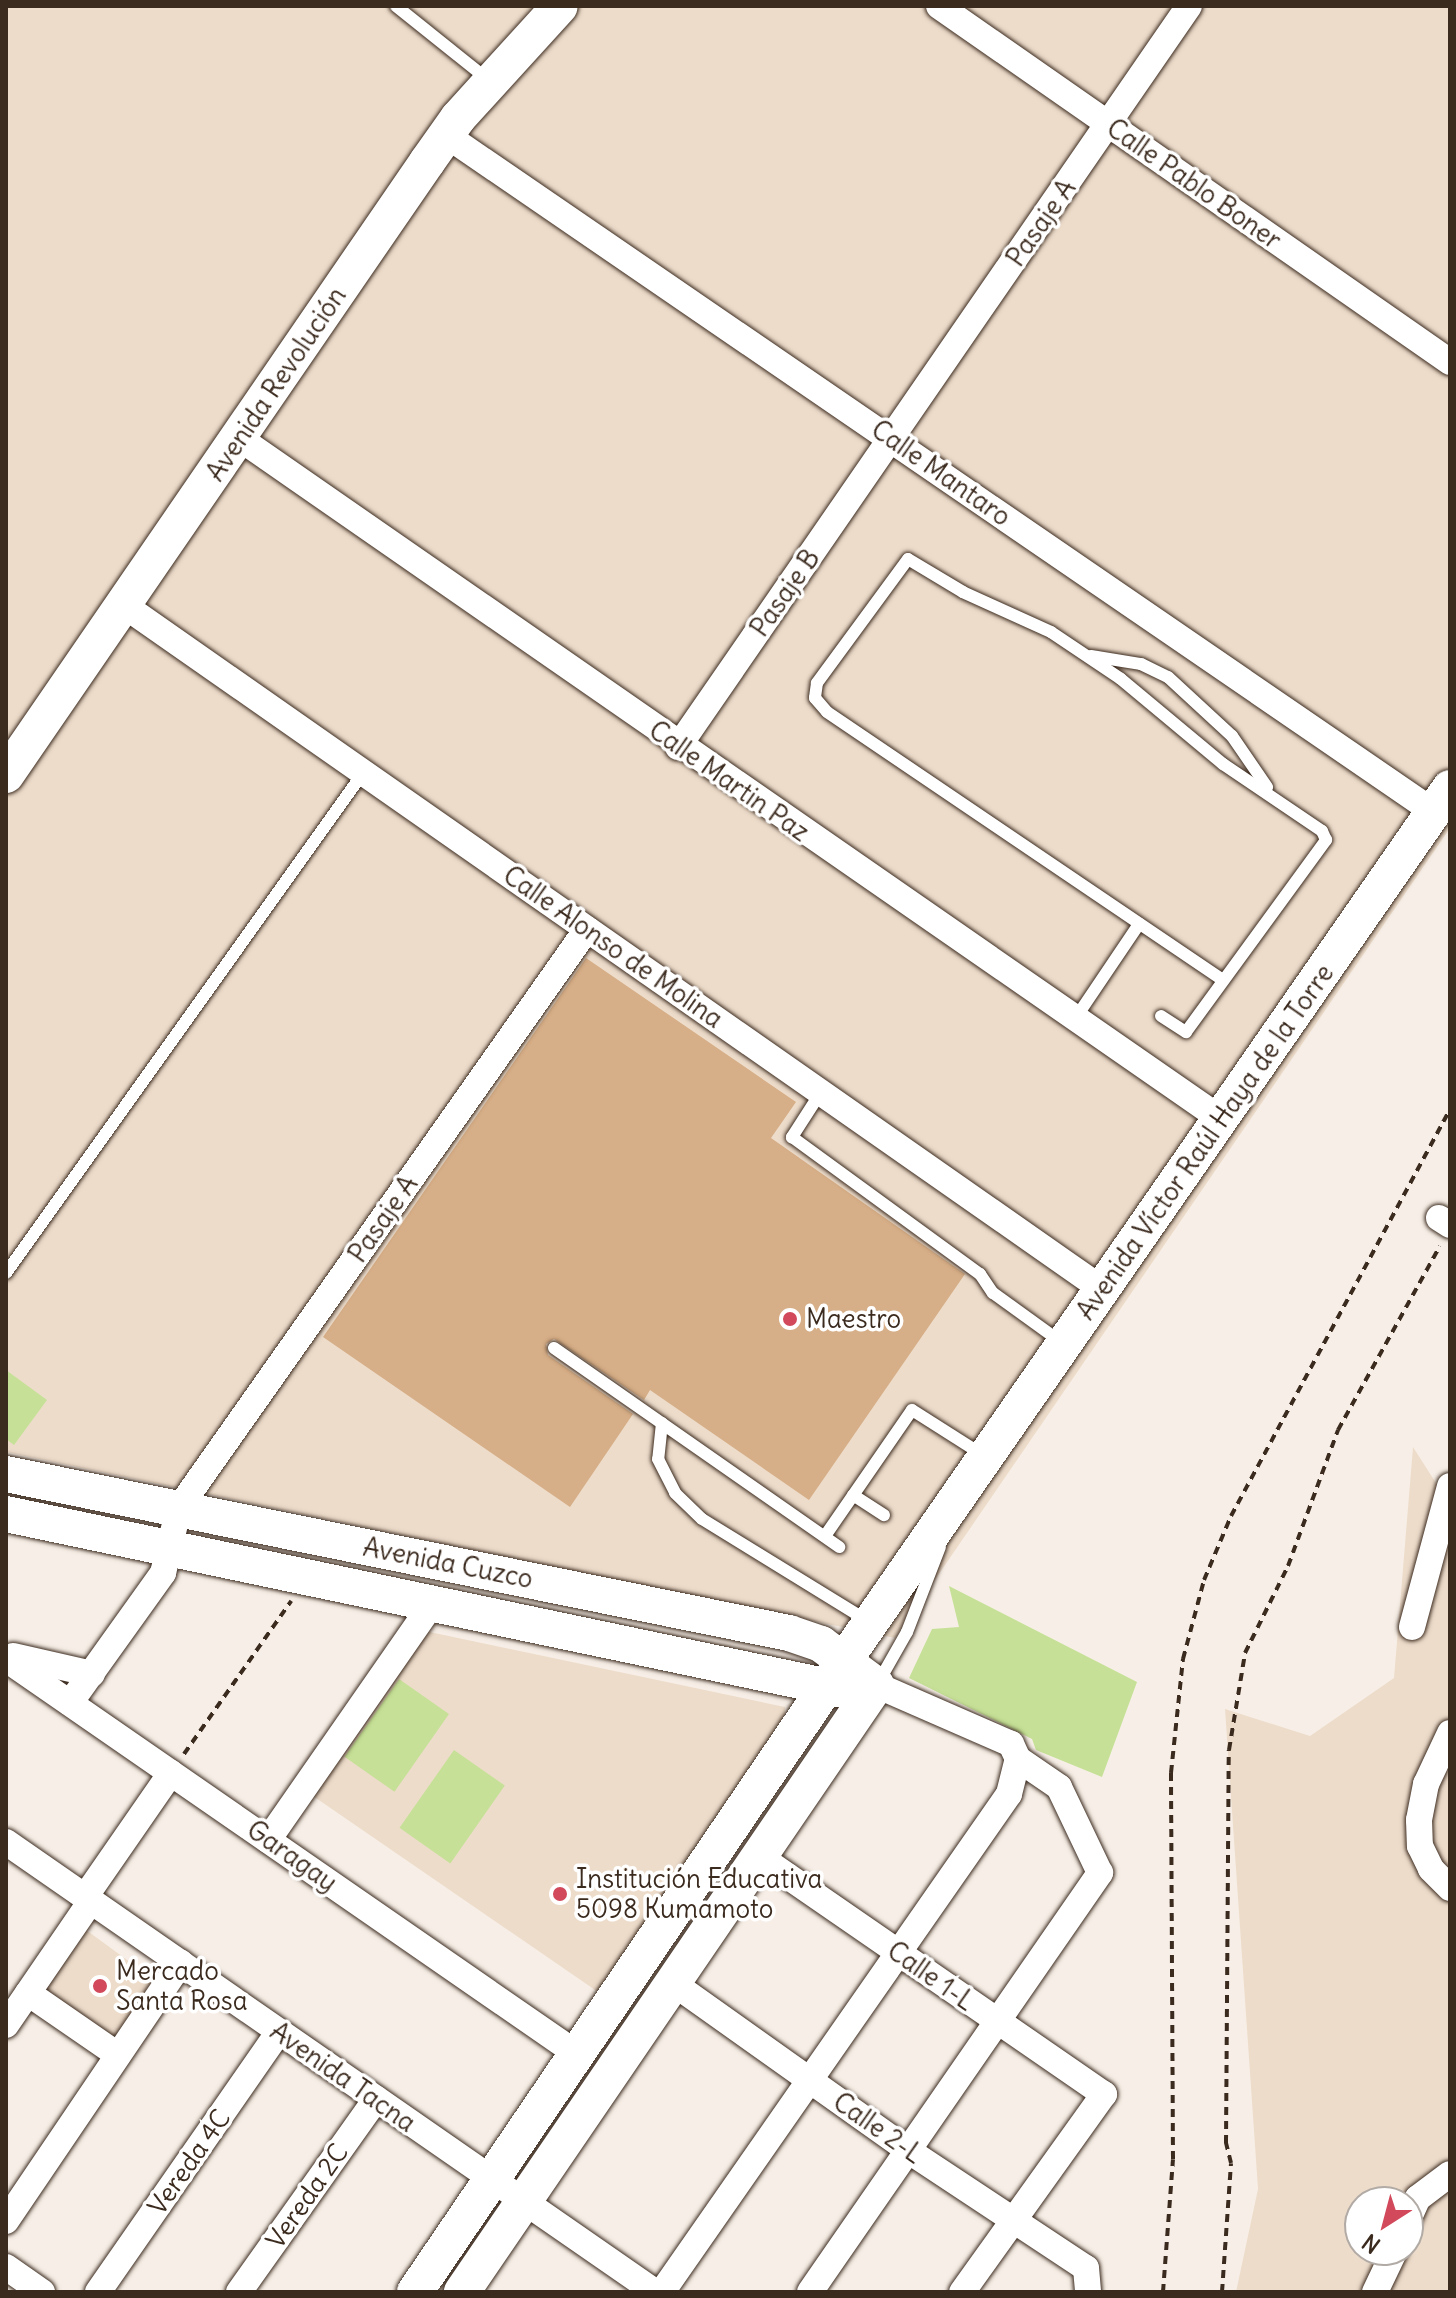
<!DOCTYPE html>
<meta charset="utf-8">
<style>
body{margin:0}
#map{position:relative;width:1456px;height:2298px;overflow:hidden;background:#f7efe7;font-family:Delius,sans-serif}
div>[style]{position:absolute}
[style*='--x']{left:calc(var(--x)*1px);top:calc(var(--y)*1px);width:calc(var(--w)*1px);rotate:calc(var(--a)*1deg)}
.built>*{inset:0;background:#eddcca;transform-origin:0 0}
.green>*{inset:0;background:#c6e197;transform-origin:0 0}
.building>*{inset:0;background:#d6ae87}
.path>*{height:4px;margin-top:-2px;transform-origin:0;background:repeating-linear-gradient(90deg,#3b2a1e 0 8px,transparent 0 14px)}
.roads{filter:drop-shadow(0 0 2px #3b2a1e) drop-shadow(0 0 2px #3b2a1e)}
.lane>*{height:12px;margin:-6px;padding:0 6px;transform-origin:6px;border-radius:6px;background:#fff}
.street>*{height:26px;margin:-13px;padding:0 13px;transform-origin:13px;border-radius:13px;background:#fff}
.secondary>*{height:36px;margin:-18px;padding:0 18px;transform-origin:18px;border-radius:18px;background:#fff}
.dots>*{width:22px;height:22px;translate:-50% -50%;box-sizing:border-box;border:4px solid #fff;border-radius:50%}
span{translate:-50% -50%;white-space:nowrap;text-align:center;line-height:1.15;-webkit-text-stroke:7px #fff;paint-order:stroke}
.street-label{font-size:26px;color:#3b2a1e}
.poi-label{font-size:26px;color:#3b2a1e}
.left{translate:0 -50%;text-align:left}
.frame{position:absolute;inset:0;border:8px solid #3b2a1e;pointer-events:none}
.north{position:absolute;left:1344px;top:2186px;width:80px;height:80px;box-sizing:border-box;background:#fff;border:2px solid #b1aaa5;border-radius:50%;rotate:216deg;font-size:22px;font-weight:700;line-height:32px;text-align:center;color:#3b2a1e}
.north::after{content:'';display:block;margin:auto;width:28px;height:36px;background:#d1495b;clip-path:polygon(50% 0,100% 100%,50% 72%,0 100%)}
</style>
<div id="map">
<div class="built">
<i style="clip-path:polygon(6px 6px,1450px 6px,1450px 828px,895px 1638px,6px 1452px)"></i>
<i style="clip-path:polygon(evenodd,1413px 1447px,1450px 1505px,1450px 2292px,1236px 2292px,1258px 2189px,1225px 1709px,1310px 1736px,1394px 1678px,1413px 1447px,1360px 2202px,1408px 2202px,1408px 2250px,1360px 2250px,1360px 2202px)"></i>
<i style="clip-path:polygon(425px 1631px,785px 1707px,784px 1720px,598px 1992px,313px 1796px)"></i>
<i style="left:86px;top:1930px;width:87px;height:75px;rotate:36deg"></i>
</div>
<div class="green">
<i style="clip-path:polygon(6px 1370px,47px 1400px,14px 1445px,6px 1439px)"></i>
<i style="clip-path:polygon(949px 1586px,1137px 1682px,1102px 1777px,1036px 1750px,1032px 1739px,909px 1678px,932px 1629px,959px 1627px)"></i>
<i style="left:399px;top:1679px;width:61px;height:95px;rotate:35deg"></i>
<i style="left:454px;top:1750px;width:62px;height:95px;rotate:35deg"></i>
</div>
<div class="building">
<i style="clip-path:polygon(586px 958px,796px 1102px,771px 1138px,965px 1274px,809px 1500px,650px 1390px,644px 1400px,554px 1339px,546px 1344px,548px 1355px,633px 1414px,570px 1507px,323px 1337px)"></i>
</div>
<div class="path">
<i style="--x:184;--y:1754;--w:187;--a:-55"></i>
<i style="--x:1163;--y:2292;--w:133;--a:-85.7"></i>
<i style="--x:1173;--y:2159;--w:386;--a:-90.3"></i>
<i style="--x:1171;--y:1773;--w:115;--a:-84"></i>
<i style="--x:1183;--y:1659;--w:82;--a:-75.1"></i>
<i style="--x:1204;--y:1580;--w:69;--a:-67.1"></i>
<i style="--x:1231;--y:1516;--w:462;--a:-61.7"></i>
<i style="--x:1222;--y:2292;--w:129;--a:-86"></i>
<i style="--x:1231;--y:2163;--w:21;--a:-104"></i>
<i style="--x:1226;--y:2143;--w:393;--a:-89.6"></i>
<i style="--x:1229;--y:1750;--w:98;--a:-80.6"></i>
<i style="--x:1245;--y:1653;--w:97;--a:-63.7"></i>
<i style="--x:1288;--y:1566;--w:145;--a:-69.8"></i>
<i style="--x:1338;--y:1430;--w:210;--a:-61"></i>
</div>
<div class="roads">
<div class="lane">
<i style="--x:396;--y:6;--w:117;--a:38.7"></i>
<i style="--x:1091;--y:656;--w:51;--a:9.1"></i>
<i style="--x:1141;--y:664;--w:30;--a:26"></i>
<i style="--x:1168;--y:677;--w:87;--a:42.7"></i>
<i style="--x:1232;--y:736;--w:62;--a:55.5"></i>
<i style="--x:1161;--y:1016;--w:30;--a:33"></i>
<i style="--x:1186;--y:1032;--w:238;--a:-53.9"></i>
<i style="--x:1326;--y:840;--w:10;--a:-114"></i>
<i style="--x:1322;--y:831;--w:120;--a:-145.9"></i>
<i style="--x:1223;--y:764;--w:133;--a:-140.2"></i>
<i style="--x:1121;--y:679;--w:84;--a:-146.1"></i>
<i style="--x:1051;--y:632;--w:97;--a:-155.6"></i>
<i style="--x:963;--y:592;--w:64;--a:-149"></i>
<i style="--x:908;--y:559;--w:154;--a:126.3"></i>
<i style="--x:817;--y:683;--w:15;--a:98"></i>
<i style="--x:815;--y:698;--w:18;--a:49"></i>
<i style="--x:827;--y:712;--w:478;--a:34.1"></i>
<i style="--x:1075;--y:1019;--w:115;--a:-56"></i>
<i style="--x:821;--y:1092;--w:54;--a:122.8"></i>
<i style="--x:792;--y:1137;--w:233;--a:36.1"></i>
<i style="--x:980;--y:1274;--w:23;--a:56"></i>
<i style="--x:993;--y:1293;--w:84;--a:35.8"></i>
<i style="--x:6;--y:1273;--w:614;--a:-54.47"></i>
<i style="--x:554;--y:1348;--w:348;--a:34.9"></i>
<i style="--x:662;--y:1423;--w:36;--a:96"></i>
<i style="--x:658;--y:1459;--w:38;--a:63"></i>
<i style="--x:675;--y:1493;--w:37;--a:44"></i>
<i style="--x:702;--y:1519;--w:193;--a:31.6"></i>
<i style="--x:853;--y:1495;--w:37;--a:33"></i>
<i style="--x:825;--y:1536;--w:153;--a:-55.4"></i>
<i style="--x:912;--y:1410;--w:84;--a:32.4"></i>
<i style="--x:878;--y:1683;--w:59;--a:-60.4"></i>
<i style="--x:907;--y:1632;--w:91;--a:-68.8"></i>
</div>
<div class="street">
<i style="--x:939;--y:6;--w:623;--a:34.86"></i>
<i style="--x:446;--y:135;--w:1198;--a:34.42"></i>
<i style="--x:239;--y:438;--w:1195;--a:34.74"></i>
<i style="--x:125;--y:606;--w:1192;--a:34.96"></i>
<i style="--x:678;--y:747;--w:900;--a:-55.41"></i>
<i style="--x:1439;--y:1218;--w:13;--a:32"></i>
<i style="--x:1412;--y:1627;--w:146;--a:-74.9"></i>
<i style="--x:13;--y:1656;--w:81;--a:12.8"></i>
<i style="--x:6;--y:1659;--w:694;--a:34.67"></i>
<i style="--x:70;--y:1703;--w:160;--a:-54.4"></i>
<i style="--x:163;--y:1573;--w:67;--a:-76.2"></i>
<i style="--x:179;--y:1508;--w:708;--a:-54.83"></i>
<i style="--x:1450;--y:1733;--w:56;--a:115.2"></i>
<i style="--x:1426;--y:1784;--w:37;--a:101"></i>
<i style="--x:1419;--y:1820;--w:26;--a:88"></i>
<i style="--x:1420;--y:1846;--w:25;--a:64"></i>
<i style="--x:1431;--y:1869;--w:27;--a:45"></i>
<i style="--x:268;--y:1840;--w:289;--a:-55.2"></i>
<i style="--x:6;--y:1842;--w:790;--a:34.74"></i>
<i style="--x:760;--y:1857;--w:418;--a:34.6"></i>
<i style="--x:1104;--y:2094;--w:244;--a:125.6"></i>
<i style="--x:85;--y:1897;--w:151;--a:-55.3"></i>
<i style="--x:673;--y:1983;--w:290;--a:35.4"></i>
<i style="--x:909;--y:2151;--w:212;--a:33.5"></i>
<i style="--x:1086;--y:2268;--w:24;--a:85"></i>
<i style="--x:28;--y:1993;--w:109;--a:34.6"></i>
<i style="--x:6;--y:2025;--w:150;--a:-55.6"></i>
<i style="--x:1408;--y:2220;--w:24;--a:-66"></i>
<i style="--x:1418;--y:2198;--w:40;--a:-37"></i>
<i style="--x:6;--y:2221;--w:312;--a:-55.9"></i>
<i style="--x:6;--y:2267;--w:44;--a:34.8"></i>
<i style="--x:98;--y:2292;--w:317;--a:-55.2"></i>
<i style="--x:239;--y:2292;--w:237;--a:-54.6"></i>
<i style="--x:662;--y:2292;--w:607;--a:-55.13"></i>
<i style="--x:1009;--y:1794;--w:36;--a:-76"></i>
<i style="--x:810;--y:2292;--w:510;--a:-55.31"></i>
<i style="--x:1100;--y:1873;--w:95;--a:-115.5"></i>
<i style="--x:1059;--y:1787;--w:50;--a:-145.7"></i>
<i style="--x:1018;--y:1759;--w:17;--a:-115"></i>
<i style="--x:1011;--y:1744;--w:147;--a:-156.4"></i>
<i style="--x:1375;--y:2292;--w:47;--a:-64.5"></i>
</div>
<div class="secondary">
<i style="--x:6;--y:775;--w:744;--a:-55.52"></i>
<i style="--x:427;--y:162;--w:54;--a:-54.8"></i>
<i style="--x:458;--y:118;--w:151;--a:-47.7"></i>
<i style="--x:6;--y:1474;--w:799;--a:11.48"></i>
<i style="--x:789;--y:1633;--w:34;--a:19"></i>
<i style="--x:821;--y:1644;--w:69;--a:36.7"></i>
<i style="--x:876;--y:1685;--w:735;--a:124.3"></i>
<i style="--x:6;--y:1514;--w:860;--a:11.87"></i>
<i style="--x:415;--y:2292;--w:762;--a:-55.81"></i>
<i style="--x:843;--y:1662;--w:1064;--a:-55.22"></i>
</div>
</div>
<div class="dots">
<i style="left:790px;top:1319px;background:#d1495b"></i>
<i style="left:560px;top:1894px;background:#d1495b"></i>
<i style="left:100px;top:1986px;background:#d1495b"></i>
</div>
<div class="street-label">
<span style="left:1194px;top:184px;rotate:35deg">Calle Pablo Boner</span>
<span style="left:1041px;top:223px;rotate:-55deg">Pasaje A</span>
<span style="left:276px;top:384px;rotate:-56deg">Avenida Revolución</span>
<span style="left:941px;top:473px;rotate:35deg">Calle Mantaro</span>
<span style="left:785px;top:593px;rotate:-55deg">Pasaje B</span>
<span style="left:729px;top:781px;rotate:35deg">Calle Martin Paz</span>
<span style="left:613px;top:947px;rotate:35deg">Calle Alonso de Molina</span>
<span style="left:1205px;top:1142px;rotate:-55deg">Avenida Víctor Raúl Haya de la Torre</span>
<span style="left:383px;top:1219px;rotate:-55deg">Pasaje A</span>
<span style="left:448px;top:1563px;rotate:11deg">Avenida Cuzco</span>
<span style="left:292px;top:1856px;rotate:35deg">Garagay</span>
<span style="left:931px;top:1976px;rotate:35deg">Calle 1-L</span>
<span style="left:343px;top:2077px;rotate:35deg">Avenida Tacna</span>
<span style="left:878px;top:2128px;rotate:35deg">Calle 2-L</span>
<span style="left:189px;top:2162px;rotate:-55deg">Vereda 4C</span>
<span style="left:307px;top:2196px;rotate:-55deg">Vereda 2C</span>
</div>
<div class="poi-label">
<span class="left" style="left:806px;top:1319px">Maestro</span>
<span class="left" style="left:576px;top:1894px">Institución Educativa<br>5098 Kumamoto</span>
<span class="left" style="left:116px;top:1986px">Mercado<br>Santa Rosa</span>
</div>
<div class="frame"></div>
<div class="north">N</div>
</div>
